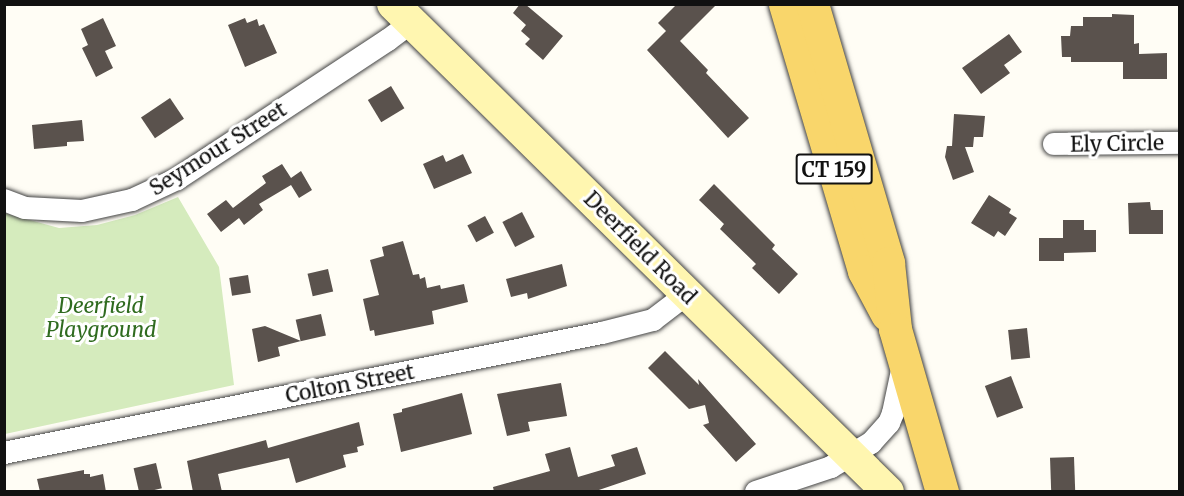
<!DOCTYPE html>
<style>
body{margin:0}
#map{position:relative;width:1184px;height:496px;overflow:hidden;background:#fffdf5;font-family:Merriweather,serif}
div>[style]{position:absolute}
[style*='--x']{left:calc(var(--x)*1px);top:calc(var(--y)*1px);width:calc(var(--w)*1px);rotate:calc(var(--a)*1deg)}
.green>*{inset:0;background:#d5ebbd}
.building>*{inset:0;background:#5a524d;transform-origin:0 0}
.roads{filter:drop-shadow(0 0 2px #444) drop-shadow(0 0 2px #444)}
.street>*{height:22px;margin:-11px;padding:0 11px;transform-origin:11px;border-radius:11px;background:#fff}
.secondary>*{height:32px;margin:-16px;padding:0 16px;transform-origin:16px;border-radius:16px;background:#fff6b0}
.primary>*{height:33px;margin:-16.5px;padding:0 16.5px;transform-origin:16.5px;border-radius:16.5px;background:#f9d66b}
span{translate:-50% -50%;white-space:nowrap;text-align:center;line-height:1.15;-webkit-text-stroke:6px #fff;paint-order:stroke}
.shield-label span{padding:2px 4px;background:#fff;border:2px solid;border-radius:4px;-webkit-text-stroke-width:0}
.shield-label{font-size:20px;color:#111;font-weight:700}
.street-label{font-size:21px;color:#111}
.park-label{font-size:21px;color:#2f6b1f;font-style:italic}
.frame{position:absolute;inset:0;border:6px solid #111;pointer-events:none}
</style>
<div id="map">
<div class="green">
<i style="clip-path:polygon(178px 197px,219px 267px,234px 385px,5px 434px,4px 213px,59px 228px,97px 225px,135px 215px)"></i>
</div>
<div class="building">
<i style="clip-path:polygon(520px 4px,525px 4px,563px 36px,543px 60px,525px 44px,530px 39px,521px 31px,526px 25px,513px 13px)"></i>
<i style="clip-path:polygon(677px 4px,717px 4px,680px 41px,708px 70px,706px 73px,749px 118px,728px 138px,647px 50px,666px 31px,658px 23px)"></i>
<i style="clip-path:polygon(1112px 14px,1134px 15px,1134px 44px,1139px 43px,1139px 54px,1167px 53px,1167px 79px,1123px 79px,1123px 62px,1071px 62px,1071px 57px,1062px 57px,1061px 36px,1070px 36px,1071px 26px,1083px 26px,1083px 17px,1112px 17px)"></i>
<i style="clip-path:polygon(103px 18px,116px 46px,105px 51px,113px 68px,96px 77px,82px 48px,88px 45px,81px 29px)"></i>
<i style="clip-path:polygon(245px 18px,247px 23px,257px 19px,259px 26px,264px 24px,277px 53px,245px 67px,228px 25px)"></i>
<i style="clip-path:polygon(1009px 34px,1022px 52px,1004px 65px,1010px 73px,981px 94px,962px 68px)"></i>
<i style="left:391px;top:86px;width:26px;height:27px;rotate:59deg"></i>
<i style="left:170px;top:98px;width:25px;height:35px;rotate:56deg"></i>
<i style="clip-path:polygon(954px 114px,985px 116px,983px 137px,974px 137px,973px 147px,965px 147px,974px 172px,953px 180px,945px 157px,947px 146px,952px 146px)"></i>
<i style="clip-path:polygon(82px 120px,84px 141px,67px 142px,67px 146px,34px 149px,32px 125px)"></i>
<i style="clip-path:polygon(463px 154px,472px 173px,434px 189px,423px 164px,443px 155px,446px 162px)"></i>
<i style="clip-path:polygon(282px 164px,291px 178px,301px 171px,312px 190px,299px 198px,291px 185px,259px 204px,263px 210px,244px 225px,239px 218px,221px 232px,207px 214px,226px 200px,233px 208px,266px 183px,262px 176px)"></i>
<i style="clip-path:polygon(714px 184px,775px 245px,772px 249px,798px 274px,779px 294px,752px 268px,756px 264px,720px 229px,724px 224px,699px 200px)"></i>
<i style="clip-path:polygon(989px 195px,1011px 209px,1009px 213px,1017px 218px,1005px 236px,998px 231px,994px 237px,971px 223px)"></i>
<i style="clip-path:polygon(1150px 202px,1151px 210px,1163px 210px,1163px 234px,1129px 234px,1128px 203px)"></i>
<i style="left:522px;top:212px;width:28px;height:22px;rotate:63deg"></i>
<i style="left:485px;top:216px;width:19px;height:20px;rotate:62deg"></i>
<i style="clip-path:polygon(1063px 220px,1084px 220px,1084px 230px,1096px 230px,1096px 252px,1064px 253px,1064px 261px,1039px 261px,1039px 238px,1063px 238px)"></i>
<i style="clip-path:polygon(403px 241px,413px 275px,419px 274px,420px 279px,425px 277px,427px 288px,440px 285px,441px 289px,464px 284px,468px 302px,432px 311px,434px 324px,375px 336px,374px 330px,370px 331px,363px 299px,379px 295px,370px 260px,384px 256px,382px 247px)"></i>
<i style="clip-path:polygon(562px 264px,567px 286px,528px 299px,527px 293px,511px 297px,506px 279px)"></i>
<i style="left:328px;top:269px;width:23px;height:21px;rotate:77deg"></i>
<i style="left:248px;top:275px;width:18px;height:19px;rotate:81deg"></i>
<i style="left:321px;top:314px;width:22px;height:26px;rotate:77deg"></i>
<i style="clip-path:polygon(265px 326px,301px 341px,278px 347px,280px 356px,258px 362px,252px 329px)"></i>
<i style="left:1027px;top:328px;width:30px;height:19px;rotate:84deg"></i>
<i style="clip-path:polygon(665px 351px,699px 385px,698px 379px,756px 444px,736px 462px,703px 425px,709px 423px,705px 405px,689px 409px,648px 368px)"></i>
<i style="left:1011px;top:376px;width:34px;height:28px;rotate:69deg"></i>
<i style="clip-path:polygon(561px 383px,567px 416px,528px 422px,530px 431px,507px 436px,497px 394px)"></i>
<i style="clip-path:polygon(462px 393px,472px 434px,401px 452px,393px 414px,402px 412px,402px 409px)"></i>
<i style="clip-path:polygon(359px 422px,364px 445px,357px 447px,358px 452px,343px 455px,346px 467px,296px 483px,289px 458px,218px 474px,222px 492px,193px 492px,187px 461px,266px 440px,268px 448px)"></i>
<i style="clip-path:polygon(570px 447px,578px 477px,615px 466px,611px 455px,637px 447px,646px 474px,593px 492px,494px 492px,493px 487px,550px 471px,545px 454px)"></i>
<i style="left:1074px;top:457px;width:35px;height:24px;rotate:88deg"></i>
<i style="left:156px;top:463px;width:26px;height:23px;rotate:77deg"></i>
<i style="clip-path:polygon(84px 470px,84px 474px,90px 474px,90px 477px,103px 474px,106px 492px,40px 492px,37px 479px)"></i>
</div>
<div class="roads">
<div class="street">
<i style="--x:1054;--y:144;--w:126;--a:-0.5"></i>
<i style="--x:4;--y:200;--w:22;--a:21"></i>
<i style="--x:25;--y:208;--w:57;--a:3"></i>
<i style="--x:82;--y:211;--w:51;--a:-12.4"></i>
<i style="--x:132;--y:200;--w:50;--a:-25"></i>
<i style="--x:177;--y:179;--w:253;--a:-33.4"></i>
<i style="--x:388;--y:40;--w:30;--a:-37"></i>
<i style="--x:4;--y:453;--w:610;--a:-11.35"></i>
<i style="--x:602;--y:333;--w:53;--a:-14.3"></i>
<i style="--x:653;--y:320;--w:43;--a:-37.4"></i>
<i style="--x:756;--y:492;--w:79;--a:-18.4"></i>
<i style="--x:831;--y:467;--w:47;--a:-31"></i>
<i style="--x:871;--y:443;--w:27;--a:-48"></i>
<i style="--x:889;--y:423;--w:11;--a:-68"></i>
<i style="--x:893;--y:413;--w:48;--a:-78"></i>
</div>
<div class="secondary">
<i style="--x:393;--y:4;--w:695;--a:44.59"></i>
</div>
<div class="primary">
<i style="--x:785;--y:4;--w:278;--a:73.5"></i>
<i style="--x:864;--y:271;--w:49;--a:61.9"></i>
<i style="--x:812;--y:4;--w:270;--a:73.6"></i>
<i style="--x:888;--y:263;--w:66;--a:83.9"></i>
<i style="--x:895;--y:329;--w:170;--a:73.9"></i>
</div>
</div>
<div class="shield-label">
<span style="left:834px;top:169px">CT 159</span>
</div>
<div class="street-label">
<span style="left:1117px;top:144px;rotate:-1deg">Ely Circle</span>
<span style="left:218px;top:149px;rotate:-32deg">Seymour Street</span>
<span style="left:640px;top:248px;rotate:45deg">Deerfield Road</span>
<span style="left:350px;top:384px;rotate:-11deg">Colton Street</span>
</div>
<div class="park-label">
<span style="left:101px;top:318px">Deerfield<br>Playground</span>
</div>
<div class="frame"></div>
</div>
